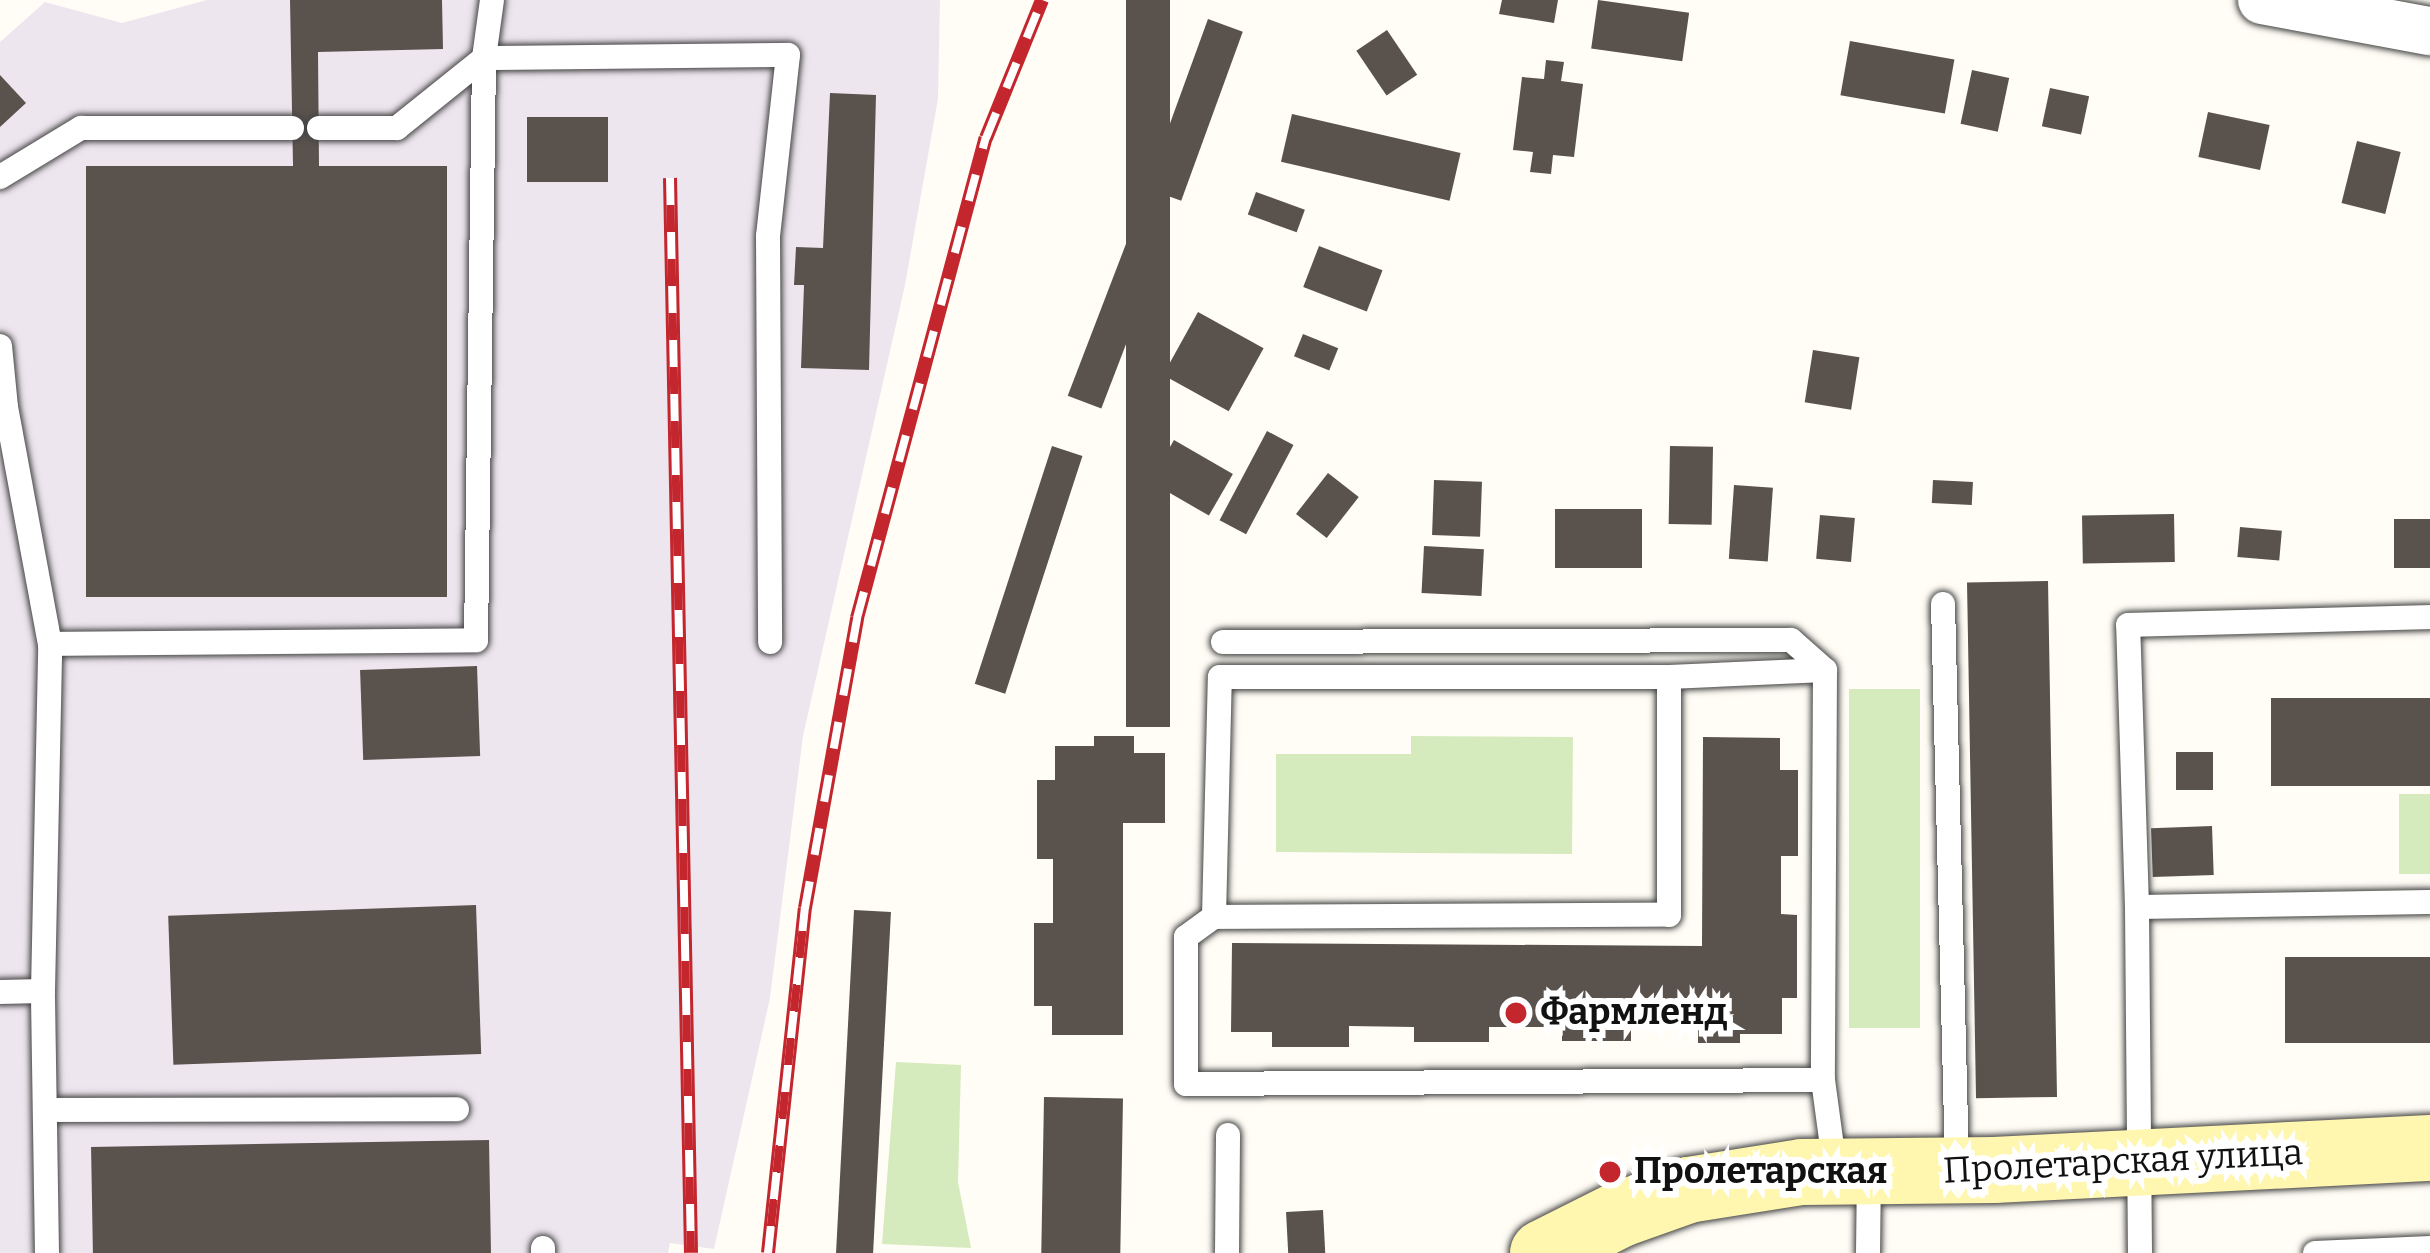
<!DOCTYPE html>
<meta charset="utf-8">
<style>
body{margin:0}
#map{position:relative;width:2430px;height:1253px;overflow:hidden;background:#fffdf5;font-family:Bitter,serif}
div>[style]{position:absolute}
[style*='--x']{left:calc(var(--x)*1px);top:calc(var(--y)*1px);width:calc(var(--w)*1px);rotate:calc(var(--a)*1deg)}
.industrial>*{inset:0;background:#eee6ef}
.green>*{inset:0;background:#d5ebbd;transform-origin:0 0}
.building>*{inset:0;background:#5a524d;transform-origin:0 0}
.roads{filter:drop-shadow(0 0 3px #444) drop-shadow(0 0 3px #444)}
.lane>*{height:24px;margin:-12px;padding:0 12px;transform-origin:12px;border-radius:12px;background:#fff}
.street>*{height:48px;margin:-24px;padding:0 24px;transform-origin:24px;border-radius:24px;background:#fff}
.secondary>*{height:66px;margin:-33px;padding:0 33px;transform-origin:33px;border-radius:33px;background:#fff6b0}
.rail>*{height:14px;margin-top:-7px;transform-origin:0;background:repeating-linear-gradient(90deg,#fff 0 27px,#c4262e 0 54px);box-sizing:border-box;border-block:3px solid #c4262e}
.dots>*{width:33px;height:33px;translate:-50% -50%;box-sizing:border-box;border:6px solid #fff;border-radius:50%}
span{translate:-50% -50%;white-space:nowrap;text-align:center;line-height:1.15;-webkit-text-stroke:12px #fff;paint-order:stroke}
.poi-label{font-size:36px;color:#111;font-weight:700}
.left{translate:0 -50%;text-align:left}
.street-label{font-size:36px;color:#111}
</style>
<div id="map">
<div class="industrial">
<i style="clip-path:polygon(207px 0,940px 0,938px 99px,905px 285px,803px 736px,770px 998px,714px 1249px,670px 1243px,668px 1253px,0 1253px,0 42px,45px 2px,122px 23px)"></i>
</div>
<div class="green">
<i style="left:1920px;top:689px;width:339px;height:71px;rotate:90deg"></i>
<i style="clip-path:polygon(1411px 736px,1573px 737px,1572px 854px,1276px 852px,1276px 754px,1411px 754px)"></i>
<i style="left:2430px;top:794px;width:80px;height:31px;rotate:90deg"></i>
<i style="clip-path:polygon(896px 1062px,961px 1065px,958px 1182px,971px 1248px,882px 1244px)"></i>
</div>
<div class="building">
<i style="clip-path:polygon(290px 0,442px 0,443px 49px,318px 52px,319px 166px,447px 166px,447px 597px,86px 597px,86px 166px,293px 166px)"></i>
<i style="left:1126px;top:0;width:44px;height:727px"></i>
<i style="clip-path:polygon(1502px 0,1558px 0,1554px 23px,1499px 14px)"></i>
<i style="left:1598px;top:0;width:92px;height:49px;rotate:8deg"></i>
<i style="left:1208px;top:19px;width:37px;height:180px;rotate:20deg"></i>
<i style="left:1387px;top:30px;width:54px;height:37px;rotate:56deg"></i>
<i style="left:1850px;top:41px;width:106px;height:55px;rotate:10deg"></i>
<i style="clip-path:polygon(1546px 60px,1564px 62px,1561px 81px,1583px 84px,1574px 157px,1553px 155px,1551px 174px,1530px 172px,1533px 152px,1513px 150px,1522px 77px,1544px 79px)"></i>
<i style="left:1972px;top:70px;width:38px;height:55px;rotate:12deg"></i>
<i style="clip-path:polygon(0 75px,26px 103px,0 127px)"></i>
<i style="left:2050px;top:88px;width:40px;height:39px;rotate:12deg"></i>
<i style="clip-path:polygon(830px 93px,876px 95px,869px 370px,801px 368px,804px 285px,794px 285px,796px 247px,823px 248px)"></i>
<i style="left:2208px;top:112px;width:63px;height:46px;rotate:12deg"></i>
<i style="left:1292px;top:114px;width:173px;height:49px;rotate:13deg"></i>
<i style="left:527px;top:117px;width:81px;height:65px"></i>
<i style="left:2357px;top:141px;width:45px;height:64px;rotate:14deg"></i>
<i style="left:1256px;top:192px;width:52px;height:24px;rotate:20deg"></i>
<i style="left:1134px;top:223px;width:36px;height:185px;rotate:21deg"></i>
<i style="left:1319px;top:246px;width:68px;height:44px;rotate:21deg"></i>
<i style="left:1198px;top:312px;width:75px;height:72px;rotate:29deg"></i>
<i style="left:1303px;top:334px;width:38px;height:24px;rotate:22deg"></i>
<i style="left:1813px;top:350px;width:47px;height:53px;rotate:9deg"></i>
<i style="left:1267px;top:431px;width:30px;height:101px;rotate:28deg"></i>
<i style="left:1174px;top:440px;width:68px;height:48px;rotate:30deg"></i>
<i style="left:1052px;top:446px;width:32px;height:250px;rotate:18deg"></i>
<i style="left:1670px;top:446px;width:43px;height:78px;rotate:1deg"></i>
<i style="left:1328px;top:473px;width:39px;height:52px;rotate:38deg"></i>
<i style="left:1434px;top:480px;width:48px;height:55px;rotate:2deg"></i>
<i style="left:1933px;top:480px;width:40px;height:23px;rotate:3deg"></i>
<i style="left:1734px;top:485px;width:39px;height:74px;rotate:4deg"></i>
<i style="left:1555px;top:509px;width:87px;height:59px"></i>
<i style="left:2174px;top:514px;width:48px;height:92px;rotate:89deg"></i>
<i style="left:1820px;top:515px;width:35px;height:44px;rotate:5deg"></i>
<i style="left:2430px;top:519px;width:49px;height:36px;rotate:90deg"></i>
<i style="left:2240px;top:527px;width:42px;height:30px;rotate:5deg"></i>
<i style="left:1424px;top:546px;width:60px;height:47px;rotate:3deg"></i>
<i style="left:2048px;top:581px;width:516px;height:81px;rotate:89deg"></i>
<i style="left:477px;top:666px;width:90px;height:117px;rotate:88deg"></i>
<i style="left:2430px;top:698px;width:88px;height:159px;rotate:90deg"></i>
<i style="clip-path:polygon(1094px 736px,1134px 736px,1134px 753px,1165px 753px,1165px 823px,1123px 823px,1123px 1035px,1052px 1035px,1052px 1006px,1034px 1006px,1034px 923px,1053px 923px,1053px 859px,1037px 859px,1037px 780px,1055px 780px,1055px 746px,1094px 746px)"></i>
<i style="clip-path:polygon(1703px 737px,1780px 738px,1780px 770px,1798px 770px,1798px 856px,1781px 856px,1781px 914px,1797px 915px,1797px 998px,1782px 998px,1782px 1034px,1740px 1034px,1740px 1043px,1698px 1043px,1698px 1027px,1631px 1026px,1631px 1041px,1562px 1041px,1562px 1027px,1489px 1027px,1489px 1042px,1414px 1042px,1414px 1027px,1349px 1026px,1349px 1047px,1272px 1047px,1272px 1032px,1231px 1032px,1232px 943px,1702px 946px)"></i>
<i style="left:2176px;top:752px;width:37px;height:38px"></i>
<i style="left:2212px;top:826px;width:49px;height:61px;rotate:88deg"></i>
<i style="left:476px;top:905px;width:149px;height:308px;rotate:88deg"></i>
<i style="left:854px;top:910px;width:37px;height:344px;rotate:3deg"></i>
<i style="left:2430px;top:957px;width:86px;height:145px;rotate:90deg"></i>
<i style="left:1044px;top:1097px;width:79px;height:156px;rotate:1deg"></i>
<i style="left:489px;top:1140px;width:113px;height:398px;rotate:89deg"></i>
<i style="left:1323px;top:1210px;width:43px;height:37px;rotate:87deg"></i>
</div>
<div class="roads">
<div class="lane">
<i style="--x:492;--y:0;--w:59;--a:97.9"></i>
<i style="--x:484;--y:58;--w:304;--a:-0.6"></i>
<i style="--x:788;--y:55;--w:182;--a:96.3"></i>
<i style="--x:768;--y:236;--w:406;--a:89.7"></i>
<i style="--x:0;--y:177;--w:95;--a:-31.2"></i>
<i style="--x:81;--y:128;--w:211;--a:0"></i>
<i style="--x:0;--y:346;--w:61;--a:84.4"></i>
<i style="--x:6;--y:407;--w:241;--a:79.5"></i>
<i style="--x:50;--y:644;--w:426;--a:-0.5"></i>
<i style="--x:476;--y:640;--w:582;--a:-89.21"></i>
<i style="--x:484;--y:58;--w:112;--a:141.2"></i>
<i style="--x:397;--y:128;--w:78;--a:180"></i>
<i style="--x:1943;--y:604;--w:561;--a:88.57"></i>
<i style="--x:1223;--y:642;--w:568;--a:-0.2"></i>
<i style="--x:1791;--y:640;--w:45;--a:41.4"></i>
<i style="--x:1825;--y:670;--w:410;--a:90.3"></i>
<i style="--x:1823;--y:1080;--w:90;--a:82.3"></i>
<i style="--x:2137;--y:907;--w:282;--a:-91.8"></i>
<i style="--x:2128;--y:625;--w:302;--a:-1.5"></i>
<i style="--x:1214;--y:917;--w:455;--a:-0.3"></i>
<i style="--x:1669;--y:915;--w:238;--a:-90"></i>
<i style="--x:0;--y:992;--w:43;--a:-1.3"></i>
<i style="--x:1823;--y:1080;--w:637;--a:179.64"></i>
<i style="--x:1186;--y:1084;--w:147;--a:-90"></i>
<i style="--x:1186;--y:937;--w:34;--a:-36"></i>
<i style="--x:1214;--y:917;--w:240;--a:-88.6"></i>
<i style="--x:1220;--y:677;--w:449;--a:0"></i>
<i style="--x:1669;--y:677;--w:156;--a:-2.6"></i>
<i style="--x:45;--y:1110;--w:412;--a:-0.1"></i>
<i style="--x:47;--y:1253;--w:262;--a:-90.9"></i>
<i style="--x:43;--y:991;--w:347;--a:-88.8"></i>
<i style="--x:543;--y:1253;--w:5;--a:-90"></i>
<i style="--x:1227;--y:1253;--w:118;--a:-89.5"></i>
<i style="--x:1868;--y:1253;--w:81;--a:-89.3"></i>
<i style="--x:2140;--y:1253;--w:346;--a:-90.5"></i>
<i style="--x:2137;--y:907;--w:293;--a:-1"></i>
<i style="--x:2315;--y:1253;--w:115;--a:-2.5"></i>
</div>
<div class="street">
<i style="--x:2262;--y:0;--w:171;--a:10.5"></i>
</div>
<div class="secondary">
<i style="--x:1543;--y:1253;--w:87;--a:-26.6"></i>
<i style="--x:1621;--y:1214;--w:71;--a:-19.7"></i>
<i style="--x:1688;--y:1190;--w:115;--a:-9"></i>
<i style="--x:1802;--y:1172;--w:192;--a:-0.6"></i>
<i style="--x:1994;--y:1170;--w:437;--a:-2.9"></i>
</div>
</div>
<div class="rail">
<i style="--x:670;--y:178;--w:1075;--a:88.88"></i>
<i style="--x:768;--y:1253;--w:347;--a:-83.9"></i>
<i style="--x:805;--y:908;--w:295;--a:-79.8"></i>
<i style="--x:857;--y:618;--w:497;--a:-75"></i>
<i style="--x:986;--y:138;--w:149;--a:-67.9"></i>
</div>
<div class="dots">
<i style="left:1516px;top:1013px;background:#c4262e"></i>
<i style="left:1610px;top:1172px;background:#c4262e"></i>
</div>
<div class="poi-label">
<span class="left" style="left:1540px;top:1013px">Фармленд</span>
<span class="left" style="left:1634px;top:1172px">Пролетарская</span>
</div>
<div class="street-label">
<span style="left:2123px;top:1162px;rotate:-3deg">Пролетарская улица</span>
</div>
</div>
